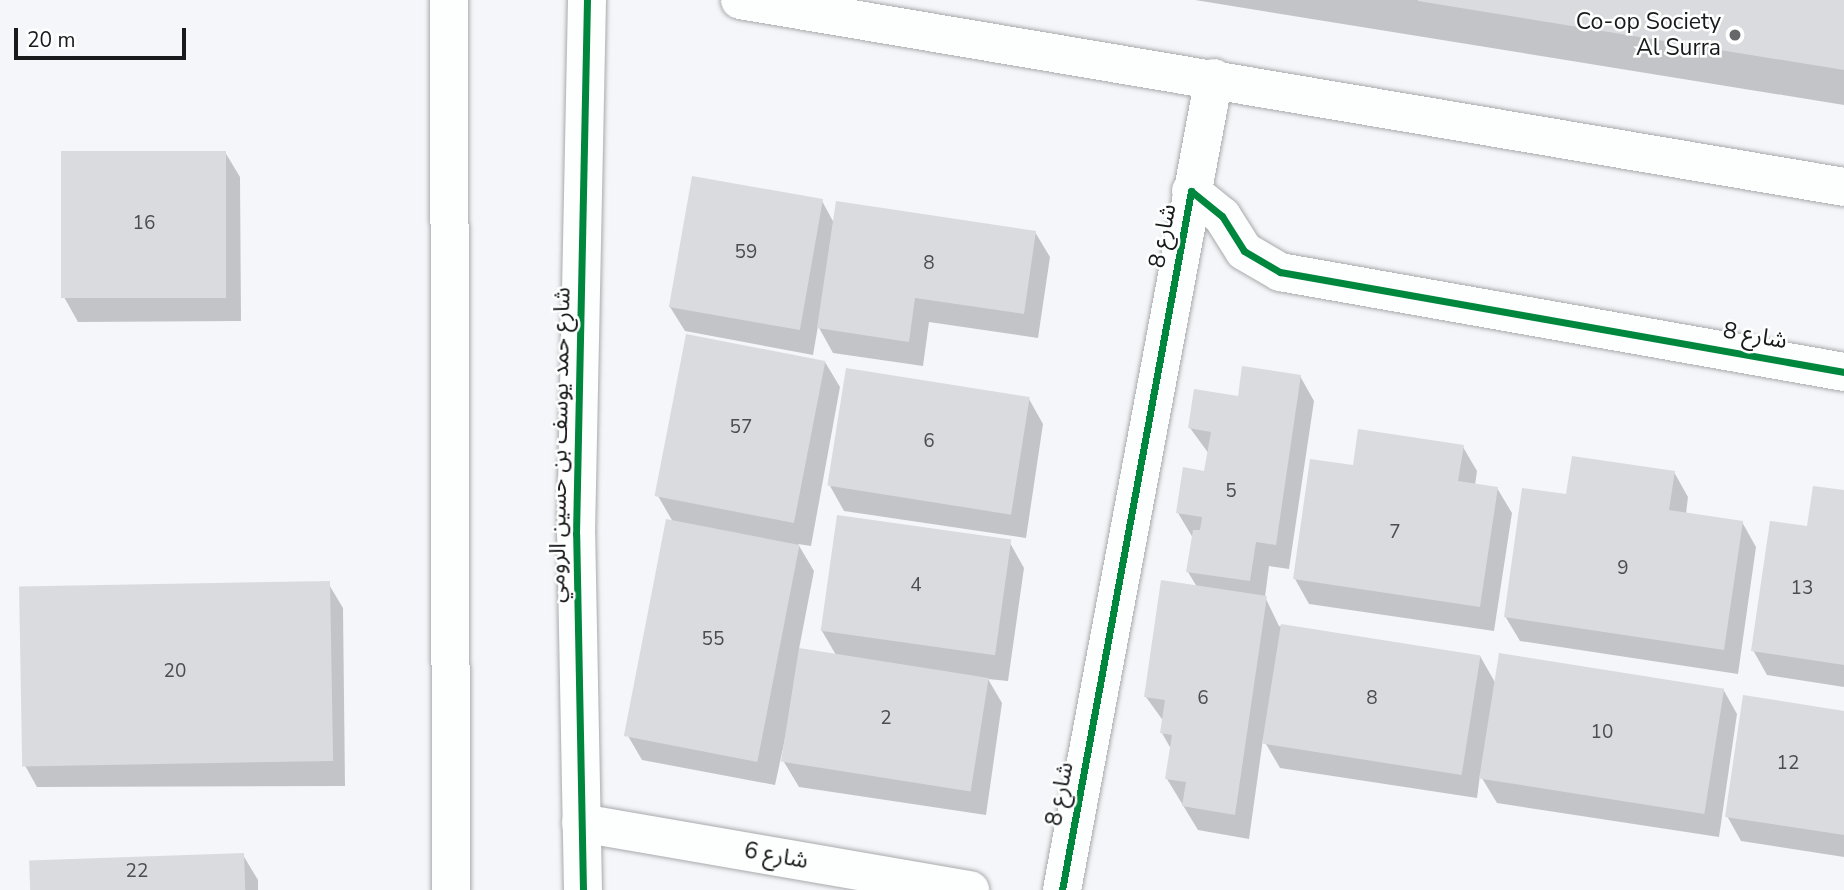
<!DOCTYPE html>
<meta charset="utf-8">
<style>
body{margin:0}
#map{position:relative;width:1844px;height:890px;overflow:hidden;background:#f4f6f9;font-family:"Nunito Sans","Noto Sans Arabic",sans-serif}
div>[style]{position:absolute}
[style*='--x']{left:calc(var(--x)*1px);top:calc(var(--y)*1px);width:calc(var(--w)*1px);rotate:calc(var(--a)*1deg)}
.shadow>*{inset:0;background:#0003}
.building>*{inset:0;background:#dadbde;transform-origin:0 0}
.roads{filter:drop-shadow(0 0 2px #a9aaac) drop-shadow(0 0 2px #a9aaac)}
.minor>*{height:38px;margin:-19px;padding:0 19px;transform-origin:19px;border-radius:19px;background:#fdfefe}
.cycleway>*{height:7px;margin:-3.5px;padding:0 3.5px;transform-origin:3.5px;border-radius:3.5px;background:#00873e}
.dots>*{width:19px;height:19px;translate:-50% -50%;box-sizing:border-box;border:4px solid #fff;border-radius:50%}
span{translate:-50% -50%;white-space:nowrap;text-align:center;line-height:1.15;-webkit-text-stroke:5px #fff;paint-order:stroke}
.number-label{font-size:19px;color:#4b4c4e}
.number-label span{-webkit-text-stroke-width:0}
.poi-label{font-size:23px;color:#191a1c}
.right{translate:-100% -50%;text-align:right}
.street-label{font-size:23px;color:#191a1c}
.scale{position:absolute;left:14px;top:28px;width:172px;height:32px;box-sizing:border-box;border:4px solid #191a1c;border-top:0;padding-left:9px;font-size:21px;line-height:24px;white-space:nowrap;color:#191a1c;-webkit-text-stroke:5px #fff;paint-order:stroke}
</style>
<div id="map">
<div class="shadow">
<i style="clip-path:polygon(1195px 0,1844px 0,1844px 105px)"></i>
<i style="clip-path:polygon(225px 152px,240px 177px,241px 321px,78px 322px,64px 297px)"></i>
<i style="clip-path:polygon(822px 201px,834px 223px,1035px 232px,1050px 257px,1038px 338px,929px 322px,923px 366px,833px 353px,818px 326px,813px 355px,685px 331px,670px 307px)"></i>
<i style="clip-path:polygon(825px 362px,840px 387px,811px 546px,798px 544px,814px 571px,799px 649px,836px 655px,822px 631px,1010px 543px,1024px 568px,1008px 681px,988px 679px,1002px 703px,986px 815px,799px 787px,784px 762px,793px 702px,775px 785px,642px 760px,628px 736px,673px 522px,658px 496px)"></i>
<i style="clip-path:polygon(1300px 376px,1314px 401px,1289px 569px,1269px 566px,1265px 597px,1279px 626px,1480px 656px,1496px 684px,1723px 689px,1737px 714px,1719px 837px,1497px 803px,1480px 775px,1477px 798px,1280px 768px,1263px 739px,1249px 839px,1198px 830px,1167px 779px,1171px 749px,1162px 733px,1164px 722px,1146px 697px,1197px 587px,1188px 572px,1193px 538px,1178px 513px,1206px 473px,1209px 454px,1190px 428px,1239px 398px)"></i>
<i style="clip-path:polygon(1029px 399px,1043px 424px,1026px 538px,844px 511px,830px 486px)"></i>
<i style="clip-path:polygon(1463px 447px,1477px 471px,1475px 485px,1497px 488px,1512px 513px,1494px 631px,1309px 604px,1295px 579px)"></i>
<i style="clip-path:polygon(1674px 472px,1688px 497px,1686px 514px,1742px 522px,1756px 547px,1738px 674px,1520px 641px,1505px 616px)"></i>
<i style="clip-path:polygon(1844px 492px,1844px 687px,1767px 675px,1753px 650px,1808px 528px)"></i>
<i style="clip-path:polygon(328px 583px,343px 608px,345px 786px,37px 787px,23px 762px)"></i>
<i style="clip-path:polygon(1844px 712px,1844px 857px,1741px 841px,1727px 816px)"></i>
<i style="clip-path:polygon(243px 855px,258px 880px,258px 890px,31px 890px)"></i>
</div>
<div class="building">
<i style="clip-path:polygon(1844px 0,1844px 70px,1418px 1px,1418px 0)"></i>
<i style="left:61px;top:151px;width:165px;height:147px"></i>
<i style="left:692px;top:176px;width:133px;height:133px;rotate:10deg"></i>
<i style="clip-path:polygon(836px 201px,1036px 231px,1024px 314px,915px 298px,909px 342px,817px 328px)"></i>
<i style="left:686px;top:334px;width:142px;height:165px;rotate:11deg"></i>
<i style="clip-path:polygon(1242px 366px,1301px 375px,1276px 545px,1256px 542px,1250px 581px,1186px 572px,1193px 530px,1200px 530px,1202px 517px,1176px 513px,1183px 467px,1204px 471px,1211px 432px,1188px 428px,1194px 389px,1238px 396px)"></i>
<i style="left:846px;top:368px;width:186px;height:119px;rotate:9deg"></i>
<i style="clip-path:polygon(1358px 429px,1464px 445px,1458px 481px,1498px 487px,1480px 607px,1293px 579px,1310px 459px,1353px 465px)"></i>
<i style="clip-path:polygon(1572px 456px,1675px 471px,1669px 510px,1743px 521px,1724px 650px,1504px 617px,1522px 488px,1566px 494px)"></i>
<i style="clip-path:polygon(1813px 486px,1844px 490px,1844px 665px,1751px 651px,1770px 521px,1807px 526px)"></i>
<i style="left:837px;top:515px;width:176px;height:117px;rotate:8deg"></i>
<i style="left:666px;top:519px;width:136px;height:221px;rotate:11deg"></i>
<i style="clip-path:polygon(1161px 580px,1267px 596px,1235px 815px,1182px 806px,1186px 782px,1165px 779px,1172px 735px,1160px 733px,1165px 700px,1144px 697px)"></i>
<i style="left:330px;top:581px;width:180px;height:311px;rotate:89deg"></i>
<i style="left:1281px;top:624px;width:202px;height:121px;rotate:9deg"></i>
<i style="left:799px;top:648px;width:192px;height:115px;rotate:9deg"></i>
<i style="left:1499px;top:653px;width:228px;height:127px;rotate:9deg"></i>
<i style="clip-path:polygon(1743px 695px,1844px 711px,1844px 835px,1725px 817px)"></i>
<i style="left:244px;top:853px;width:37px;height:215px;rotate:88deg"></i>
</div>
<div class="roads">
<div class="minor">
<i style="--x:449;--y:0;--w:890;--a:89.87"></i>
<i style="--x:740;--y:0;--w:1120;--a:9.61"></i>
<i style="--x:1191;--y:191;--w:40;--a:39"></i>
<i style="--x:1222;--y:216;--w:41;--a:57.8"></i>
<i style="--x:1244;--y:251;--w:42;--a:30.3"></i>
<i style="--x:1280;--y:272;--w:573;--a:10.05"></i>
<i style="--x:581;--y:823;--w:395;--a:9.8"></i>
<i style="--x:583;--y:890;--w:356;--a:-91.1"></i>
<i style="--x:576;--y:534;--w:534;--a:-88.82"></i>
<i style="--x:1062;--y:890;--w:826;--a:-79.4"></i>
</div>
</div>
<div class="cycleway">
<i style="--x:583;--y:890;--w:356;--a:-91.1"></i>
<i style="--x:576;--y:534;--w:534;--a:-88.82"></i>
<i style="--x:1062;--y:890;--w:711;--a:-79.54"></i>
<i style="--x:1191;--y:191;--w:40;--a:39"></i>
<i style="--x:1222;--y:216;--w:41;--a:57.8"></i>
<i style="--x:1244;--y:251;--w:42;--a:30.3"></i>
<i style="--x:1280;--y:272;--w:573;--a:10.05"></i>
</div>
<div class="dots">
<i style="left:1735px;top:35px;background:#666769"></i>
</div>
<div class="number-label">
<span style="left:144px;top:224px">16</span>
<span style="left:746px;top:253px">59</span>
<span style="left:929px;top:264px">8</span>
<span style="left:741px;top:428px">57</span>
<span style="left:929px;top:442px">6</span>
<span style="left:1231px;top:492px">5</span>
<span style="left:1395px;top:533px">7</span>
<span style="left:1623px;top:569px">9</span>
<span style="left:916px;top:586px">4</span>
<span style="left:1802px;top:589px">13</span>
<span style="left:713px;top:640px">55</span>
<span style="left:175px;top:672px">20</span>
<span style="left:1203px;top:699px">6</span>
<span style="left:1372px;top:699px">8</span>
<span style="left:886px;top:719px">2</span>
<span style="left:1602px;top:733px">10</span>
<span style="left:1788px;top:764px">12</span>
<span style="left:137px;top:872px">22</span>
</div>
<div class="poi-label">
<span class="right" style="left:1721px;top:35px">Co-op Society<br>Al Surra</span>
</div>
<div class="street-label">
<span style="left:1163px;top:236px;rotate:-79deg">شارع 8</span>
<span style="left:1755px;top:336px;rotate:10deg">شارع 8</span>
<span style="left:560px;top:445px;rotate:-89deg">شارع حمد يوسف بن حسين الرومي</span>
<span style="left:1060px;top:794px;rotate:-79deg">شارع 8</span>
<span style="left:776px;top:856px;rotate:10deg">شارع 6</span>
</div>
<div class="scale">20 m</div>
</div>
